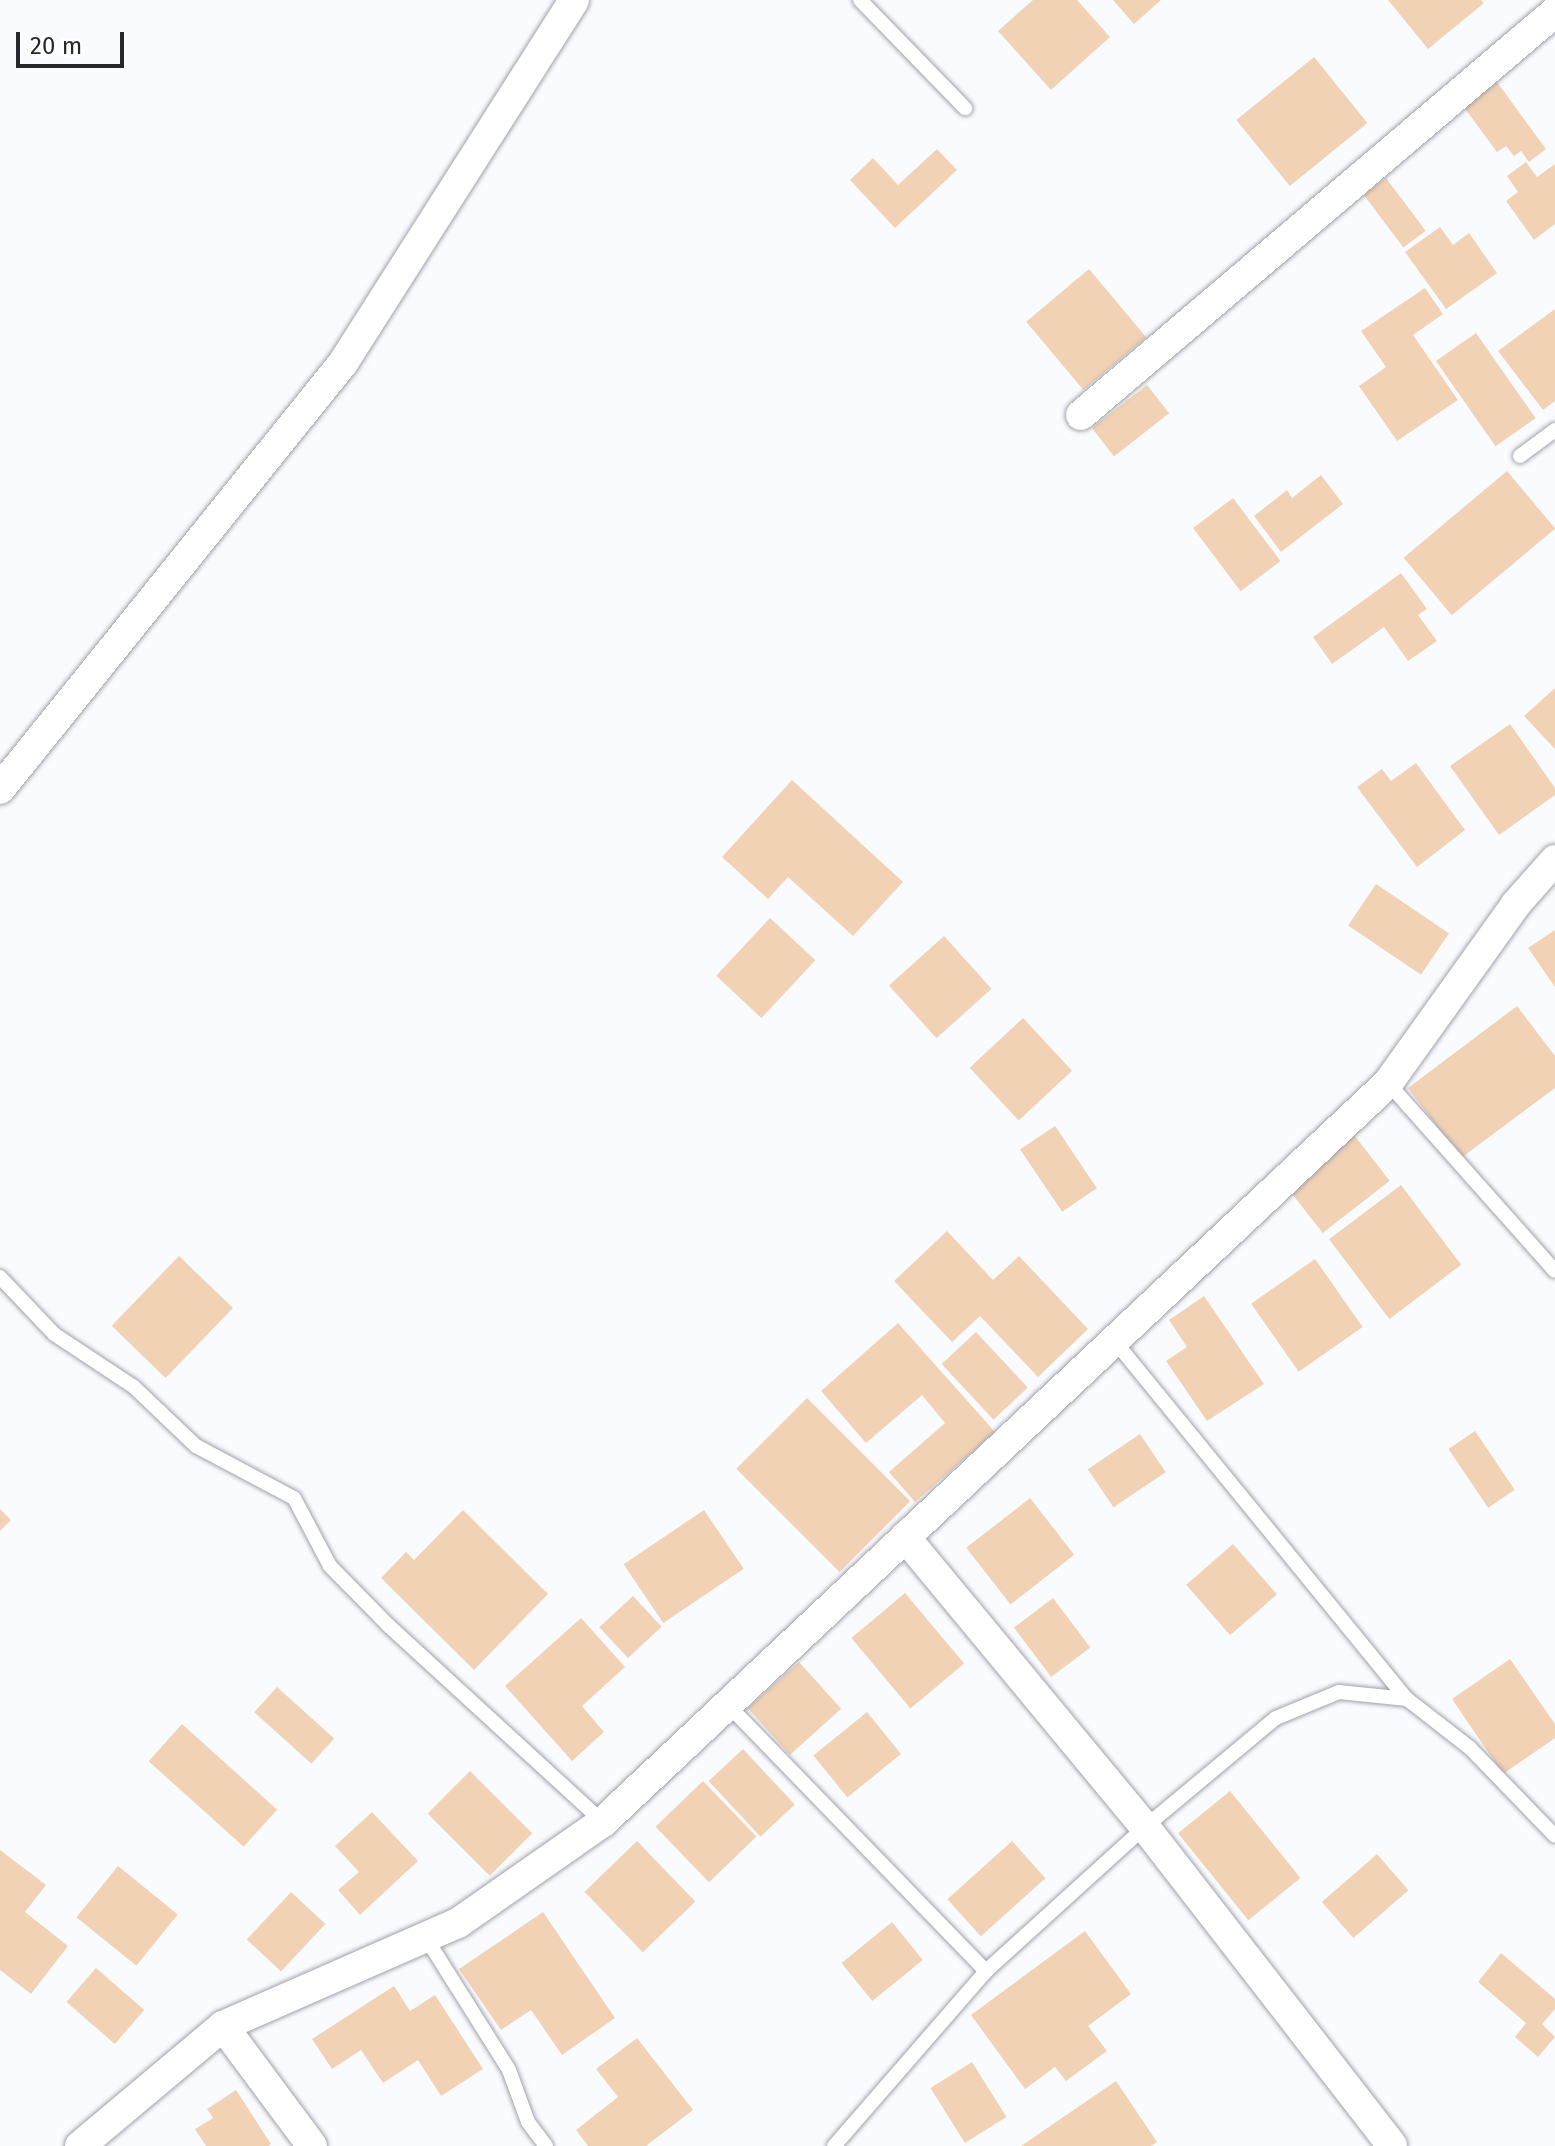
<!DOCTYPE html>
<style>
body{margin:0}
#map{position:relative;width:1555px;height:2146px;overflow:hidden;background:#fafbff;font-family:"Fira Sans",sans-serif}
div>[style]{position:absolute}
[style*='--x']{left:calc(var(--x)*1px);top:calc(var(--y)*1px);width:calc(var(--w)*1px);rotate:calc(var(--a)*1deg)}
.building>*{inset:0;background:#f2d2b5;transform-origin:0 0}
.roads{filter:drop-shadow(0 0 2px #a0a1ab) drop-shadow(0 0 2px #a0a1ab)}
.lane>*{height:14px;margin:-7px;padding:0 7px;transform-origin:7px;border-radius:7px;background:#fff}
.street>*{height:30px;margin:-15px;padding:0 15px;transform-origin:15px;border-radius:15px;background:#fff}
span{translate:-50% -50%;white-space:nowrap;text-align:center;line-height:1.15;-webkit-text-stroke:6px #fff;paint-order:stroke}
.scale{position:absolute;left:16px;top:32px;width:108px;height:36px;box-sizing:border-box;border:4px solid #28282c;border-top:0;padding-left:10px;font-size:24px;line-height:28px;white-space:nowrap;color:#28282c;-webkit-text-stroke:6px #fff;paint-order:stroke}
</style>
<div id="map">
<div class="building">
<i style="clip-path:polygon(1033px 0,1077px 0,1110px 37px,1051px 90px,998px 31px)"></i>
<i style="clip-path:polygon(1113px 0,1161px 0,1134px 24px)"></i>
<i style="clip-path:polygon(1388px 0,1481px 0,1484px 3px,1428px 49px)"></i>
<i style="left:1314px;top:57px;width:85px;height:100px;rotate:51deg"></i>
<i style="clip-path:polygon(1497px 82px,1546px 149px,1529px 162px,1521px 151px,1514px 156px,1506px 146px,1497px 152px,1463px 106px)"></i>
<i style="clip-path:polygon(937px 149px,957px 170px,895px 228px,850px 180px,873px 158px,898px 185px)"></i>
<i style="clip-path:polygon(1526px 162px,1537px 177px,1555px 164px,1555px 224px,1534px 240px,1506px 201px,1518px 192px,1507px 176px)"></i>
<i style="left:1386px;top:178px;width:66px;height:28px;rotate:53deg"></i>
<i style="clip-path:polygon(1440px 227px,1453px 245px,1469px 233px,1497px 273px,1446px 309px,1405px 252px)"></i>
<i style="left:1089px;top:269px;width:89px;height:82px;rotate:50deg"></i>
<i style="clip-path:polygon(1425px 288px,1443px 314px,1413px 335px,1458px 400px,1397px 441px,1359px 386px,1386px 367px,1361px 331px)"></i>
<i style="clip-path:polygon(1555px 309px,1555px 401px,1543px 410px,1498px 351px)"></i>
<i style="left:1476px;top:333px;width:104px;height:49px;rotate:55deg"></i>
<i style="left:1147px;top:385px;width:36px;height:70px;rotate:52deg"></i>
<i style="left:1507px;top:471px;width:75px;height:135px;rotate:50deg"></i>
<i style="clip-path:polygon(1321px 475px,1343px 504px,1281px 552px,1254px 516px,1287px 490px,1292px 498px)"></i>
<i style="left:1233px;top:498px;width:79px;height:50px;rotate:53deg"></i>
<i style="clip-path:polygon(1401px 573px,1427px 609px,1418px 615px,1437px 641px,1408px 661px,1384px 627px,1332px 664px,1313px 637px)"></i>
<i style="clip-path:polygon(1555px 688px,1555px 749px,1524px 716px)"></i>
<i style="clip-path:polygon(1510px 724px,1555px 788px,1555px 795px,1499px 835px,1450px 766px)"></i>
<i style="clip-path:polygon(1416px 763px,1465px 830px,1417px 867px,1357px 787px,1382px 769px,1391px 781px)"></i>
<i style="clip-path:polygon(792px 780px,903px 882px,853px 936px,788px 877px,768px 899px,722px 857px)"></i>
<i style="left:1376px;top:884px;width:88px;height:50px;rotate:34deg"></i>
<i style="left:770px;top:918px;width:62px;height:79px;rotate:43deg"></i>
<i style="clip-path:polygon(1555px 930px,1555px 987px,1528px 948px)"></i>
<i style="left:944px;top:936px;width:71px;height:74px;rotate:48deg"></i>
<i style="clip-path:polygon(1517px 1006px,1555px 1056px,1555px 1088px,1461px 1158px,1408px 1088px)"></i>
<i style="left:1023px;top:1018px;width:72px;height:73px;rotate:47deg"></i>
<i style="left:1055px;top:1126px;width:75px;height:42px;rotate:56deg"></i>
<i style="left:1354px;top:1135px;width:58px;height:85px;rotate:52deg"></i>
<i style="left:1401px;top:1185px;width:100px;height:90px;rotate:53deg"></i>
<i style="clip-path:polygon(947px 1231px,993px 1280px,1019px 1256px,1088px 1329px,1038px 1377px,980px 1316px,952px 1342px,894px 1281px)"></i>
<i style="left:179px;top:1256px;width:75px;height:97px;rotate:44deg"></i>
<i style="left:1315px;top:1259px;width:83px;height:78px;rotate:55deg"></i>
<i style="clip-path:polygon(1204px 1296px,1264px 1384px,1207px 1421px,1166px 1361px,1187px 1347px,1169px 1320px)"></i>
<i style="clip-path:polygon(898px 1323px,995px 1432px,915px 1502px,889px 1472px,945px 1423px,922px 1395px,866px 1443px,821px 1391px)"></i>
<i style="left:976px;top:1332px;width:76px;height:47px;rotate:47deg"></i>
<i style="left:807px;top:1398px;width:146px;height:100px;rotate:45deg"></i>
<i style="left:1475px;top:1431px;width:71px;height:32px;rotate:56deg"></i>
<i style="left:1140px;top:1434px;width:46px;height:63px;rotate:56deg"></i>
<i style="left:1030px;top:1498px;width:72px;height:81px;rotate:52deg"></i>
<i style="clip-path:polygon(0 1509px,11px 1520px,0 1531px)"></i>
<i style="clip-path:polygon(463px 1510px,548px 1594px,474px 1670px,381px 1578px,406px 1552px,414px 1560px)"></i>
<i style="left:704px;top:1510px;width:71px;height:97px;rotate:56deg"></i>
<i style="left:1233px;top:1544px;width:67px;height:62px;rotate:49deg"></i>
<i style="left:905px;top:1593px;width:92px;height:70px;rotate:50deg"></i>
<i style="left:633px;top:1596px;width:42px;height:46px;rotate:47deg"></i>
<i style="left:1053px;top:1598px;width:62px;height:49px;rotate:53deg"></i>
<i style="clip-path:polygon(581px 1618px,625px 1667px,582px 1706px,604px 1732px,572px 1761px,505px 1686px)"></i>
<i style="clip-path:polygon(1510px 1659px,1555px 1724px,1555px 1738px,1503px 1774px,1452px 1699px)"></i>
<i style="left:799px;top:1662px;width:63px;height:69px;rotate:48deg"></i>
<i style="left:277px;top:1687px;width:77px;height:34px;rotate:42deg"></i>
<i style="left:867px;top:1712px;width:54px;height:69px;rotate:51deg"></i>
<i style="left:182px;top:1724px;width:128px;height:50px;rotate:42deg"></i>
<i style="left:743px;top:1749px;width:76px;height:47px;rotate:47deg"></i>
<i style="left:470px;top:1771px;width:88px;height:60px;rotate:45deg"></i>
<i style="left:703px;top:1781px;width:77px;height:66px;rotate:46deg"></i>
<i style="left:1230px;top:1791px;width:112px;height:67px;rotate:51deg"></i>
<i style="clip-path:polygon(372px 1812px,418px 1861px,360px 1915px,338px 1890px,359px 1872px,335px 1846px)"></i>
<i style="left:637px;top:1841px;width:84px;height:73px;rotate:46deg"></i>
<i style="left:1012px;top:1841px;width:50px;height:87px;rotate:48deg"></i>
<i style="clip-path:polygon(0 1850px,46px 1885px,25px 1912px,68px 1946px,31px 1994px,0 1970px)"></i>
<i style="left:1377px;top:1854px;width:48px;height:73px;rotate:49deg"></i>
<i style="left:118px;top:1866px;width:77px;height:66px;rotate:39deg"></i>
<i style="left:291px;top:1892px;width:47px;height:65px;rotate:43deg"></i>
<i style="clip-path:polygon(543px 1912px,615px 2018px,562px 2055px,531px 2010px,501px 2030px,459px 1969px)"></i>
<i style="left:892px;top:1922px;width:49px;height:65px;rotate:51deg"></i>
<i style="clip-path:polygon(1085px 1931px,1131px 1994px,1088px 2026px,1107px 2051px,1066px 2081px,1055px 2067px,1025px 2089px,971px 2015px)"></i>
<i style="clip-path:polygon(1501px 1953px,1555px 1999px,1555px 2009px,1542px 2024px,1555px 2037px,1538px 2057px,1515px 2037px,1526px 2023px,1478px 1982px)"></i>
<i style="left:96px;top:1968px;width:64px;height:45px;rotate:41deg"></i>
<i style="clip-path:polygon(394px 1986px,410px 2011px,435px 1995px,483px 2069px,441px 2096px,418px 2060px,383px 2083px,361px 2050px,332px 2069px,312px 2039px)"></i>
<i style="clip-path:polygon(637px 2038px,693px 2110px,646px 2146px,588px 2146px,576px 2130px,618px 2097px,596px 2069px)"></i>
<i style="left:972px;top:2062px;width:65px;height:49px;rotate:58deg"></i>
<i style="clip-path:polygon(1116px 2081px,1157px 2142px,1151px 2146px,1021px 2146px)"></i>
<i style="clip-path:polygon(236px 2090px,271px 2144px,268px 2146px,206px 2146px,195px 2129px,213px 2118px,207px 2109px)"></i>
</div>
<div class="roads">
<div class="lane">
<i style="--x:860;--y:0;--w:151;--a:45.8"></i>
<i style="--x:1520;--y:456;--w:44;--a:-36.6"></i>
<i style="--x:1388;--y:1083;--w:251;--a:48.4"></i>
<i style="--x:0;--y:1277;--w:79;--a:46.5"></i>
<i style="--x:54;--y:1334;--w:96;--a:33.5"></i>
<i style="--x:134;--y:1387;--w:86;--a:43.6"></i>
<i style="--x:196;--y:1446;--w:111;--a:28"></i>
<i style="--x:294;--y:1498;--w:77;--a:62.1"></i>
<i style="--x:330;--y:1566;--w:84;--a:45.5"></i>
<i style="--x:389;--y:1626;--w:290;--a:42.5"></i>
<i style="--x:1113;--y:1339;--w:465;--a:50.8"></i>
<i style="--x:727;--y:1704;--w:372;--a:45.9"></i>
<i style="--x:426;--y:1938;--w:156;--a:57.8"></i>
<i style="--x:509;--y:2070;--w:55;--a:69.9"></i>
<i style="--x:528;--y:2122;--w:30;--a:53"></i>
<i style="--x:834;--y:2146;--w:232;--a:-49"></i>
<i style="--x:986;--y:1971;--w:215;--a:-42.2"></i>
<i style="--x:1145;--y:1827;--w:170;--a:-39.8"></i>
<i style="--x:1276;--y:1718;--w:68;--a:-22.4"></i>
<i style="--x:1339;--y:1692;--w:68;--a:5.9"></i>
<i style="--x:1407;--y:1699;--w:80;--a:37.9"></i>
<i style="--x:1470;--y:1748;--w:122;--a:46"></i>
</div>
<div class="street">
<i style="--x:1081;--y:415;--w:622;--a:-40.37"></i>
<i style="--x:0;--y:789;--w:547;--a:-51.16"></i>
<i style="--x:343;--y:363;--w:430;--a:-57.5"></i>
<i style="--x:905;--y:1537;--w:376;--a:50.4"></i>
<i style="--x:1145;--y:1827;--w:403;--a:52.2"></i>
<i style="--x:223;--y:2026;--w:149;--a:53.4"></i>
<i style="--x:80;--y:2146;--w:187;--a:-40"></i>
<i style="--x:223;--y:2026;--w:257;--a:-23.7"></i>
<i style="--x:458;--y:1923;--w:177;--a:-34.9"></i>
<i style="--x:603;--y:1822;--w:1078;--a:-43.27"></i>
<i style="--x:1388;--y:1083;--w:220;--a:-54.4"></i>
<i style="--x:1516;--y:904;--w:59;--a:-48.4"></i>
</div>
</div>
<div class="scale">20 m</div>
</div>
